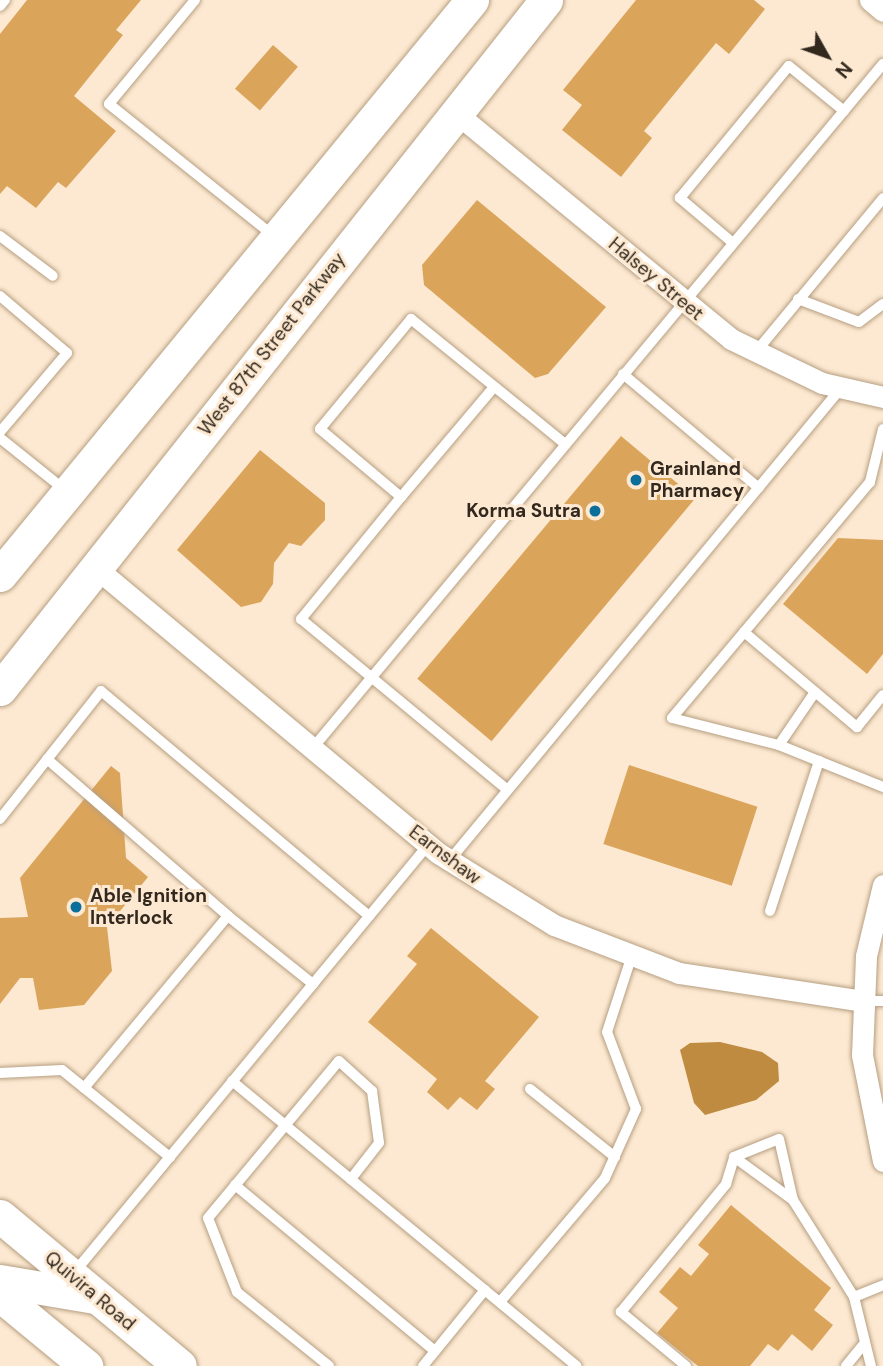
<!DOCTYPE html>
<style>
body{margin:0}
#map{position:relative;width:883px;height:1366px;overflow:hidden;background:#fde9d1;font-family:"DM Sans",sans-serif}
div>[style]{position:absolute}
[style*='--x']{left:calc(var(--x)*1px);top:calc(var(--y)*1px);width:calc(var(--w)*1px);rotate:calc(var(--a)*1deg)}
.water>*{inset:0;background:#bf8b40}
.building>*{inset:0;background:#daa45b;transform-origin:0 0}
.roads{filter:drop-shadow(0 0 2px #b69f82) drop-shadow(0 0 2px #b69f82)}
.lane>*{height:10px;margin:-5px;padding:0 5px;transform-origin:5px;border-radius:5px;background:#fff}
.street>*{height:21px;margin:-10.5px;padding:0 10.5px;transform-origin:10.5px;border-radius:10.5px;background:#fff}
.primary>*{height:33px;margin:-16.5px;padding:0 16.5px;transform-origin:16.5px;border-radius:16.5px;background:#fff}
.dots>*{width:19px;height:19px;translate:-50% -50%;box-sizing:border-box;border:4px solid #fde9d1;border-radius:50%}
span{translate:-50% -50%;white-space:nowrap;text-align:center;line-height:1.15;-webkit-text-stroke:6px #fde9d1;paint-order:stroke}
.street-label{font-size:19px;color:#32281d}
.poi-label{font-size:19px;color:#32281d;font-weight:700}
.left{translate:0 -50%;text-align:left}
.right{translate:-100% -50%;text-align:right}
.north{position:absolute;left:792px;top:21px;width:70px;height:70px;-webkit-text-stroke:5px #fde9d1;paint-order:stroke;rotate:130deg;font-size:19px;font-weight:700;line-height:28px;text-align:center;color:#32281d}
.north::after{content:'';display:block;margin:auto;width:24px;height:32px;background:#32281d;clip-path:polygon(50% 0,100% 100%,50% 72%,0 100%)}
</style>
<div id="map">
<div class="water">
<i style="clip-path:polygon(720px 1042px,762px 1052px,778px 1063px,779px 1081px,756px 1100px,705px 1115px,694px 1103px,680px 1050px,690px 1043px)"></i>
</div>
<div class="building">
<i style="clip-path:polygon(27px 0,141px 0,116px 30px,123px 35px,74px 96px,116px 131px,66px 188px,58px 182px,36px 208px,7px 186px,0 194px,0 34px)"></i>
<i style="clip-path:polygon(636px 0,754px 0,765px 9px,729px 54px,716px 43px,644px 131px,652px 138px,621px 177px,562px 130px,582px 105px,563px 90px)"></i>
<i style="left:273px;top:45px;width:33px;height:58px;rotate:41deg"></i>
<i style="clip-path:polygon(477px 200px,606px 307px,548px 374px,535px 378px,424px 285px,422px 265px)"></i>
<i style="left:621px;top:436px;width:97px;height:317px;rotate:40deg"></i>
<i style="clip-path:polygon(260px 450px,325px 503px,325px 520px,301px 546px,289px 543px,274px 563px,273px 584px,261px 602px,241px 607px,177px 550px)"></i>
<i style="clip-path:polygon(838px 538px,883px 540px,883px 654px,867px 674px,783px 604px)"></i>
<i style="left:629px;top:765px;width:135px;height:83px;rotate:18deg"></i>
<i style="clip-path:polygon(111px 766px,120px 773px,126px 858px,148px 877px,107px 927px,112px 971px,84px 1005px,39px 1010px,33px 978px,20px 978px,0 1004px,0 918px,28px 917px,20px 878px)"></i>
<i style="clip-path:polygon(431px 928px,539px 1017px,485px 1081px,495px 1089px,477px 1110px,460px 1097px,448px 1110px,427px 1092px,437px 1079px,368px 1022px,417px 964px,407px 956px)"></i>
<i style="clip-path:polygon(731px 1205px,831px 1288px,814px 1310px,833px 1325px,812px 1351px,792px 1334px,778px 1351px,768px 1344px,750px 1366px,698px 1366px,657px 1333px,678px 1308px,659px 1292px,680px 1267px,691px 1276px,709px 1254px,698px 1245px)"></i>
</div>
<div class="roads">
<div class="lane">
<i style="--x:195;--y:0;--w:135;--a:129.6"></i>
<i style="--x:109;--y:104;--w:211;--a:38.7"></i>
<i style="--x:0;--y:6;--w:8;--a:-50"></i>
<i style="--x:0;--y:236;--w:66;--a:37"></i>
<i style="--x:733;--y:243;--w:70;--a:-139.7"></i>
<i style="--x:680;--y:198;--w:171;--a:-50.5"></i>
<i style="--x:789;--y:66;--w:71;--a:39.3"></i>
<i style="--x:0;--y:296;--w:88;--a:40.4"></i>
<i style="--x:67;--y:353;--w:104;--a:130.3"></i>
<i style="--x:798;--y:299;--w:65;--a:20.7"></i>
<i style="--x:859;--y:322;--w:30;--a:-37"></i>
<i style="--x:755;--y:353;--w:201;--a:-50.4"></i>
<i style="--x:623;--y:374;--w:177;--a:40"></i>
<i style="--x:494;--y:387;--w:144;--a:130.2"></i>
<i style="--x:401;--y:497;--w:106;--a:-140"></i>
<i style="--x:320;--y:429;--w:143;--a:-50.4"></i>
<i style="--x:411;--y:319;--w:148;--a:39"></i>
<i style="--x:526;--y:412;--w:50;--a:39.4"></i>
<i style="--x:883;--y:429;--w:55;--a:103.8"></i>
<i style="--x:870;--y:482;--w:308;--a:130"></i>
<i style="--x:672;--y:718;--w:110;--a:14.2"></i>
<i style="--x:779;--y:745;--w:112;--a:22"></i>
<i style="--x:0;--y:438;--w:83;--a:38.7"></i>
<i style="--x:401;--y:497;--w:158;--a:129.3"></i>
<i style="--x:301;--y:619;--w:268;--a:39.6"></i>
<i style="--x:744;--y:632;--w:148;--a:40.1"></i>
<i style="--x:857;--y:727;--w:41;--a:-50.9"></i>
<i style="--x:779;--y:745;--w:64;--a:-55.8"></i>
<i style="--x:312;--y:749;--w:892;--a:-50.19"></i>
<i style="--x:47;--y:759;--w:240;--a:40.9"></i>
<i style="--x:0;--y:819;--w:163;--a:-51.7"></i>
<i style="--x:101;--y:691;--w:350;--a:40"></i>
<i style="--x:449;--y:861;--w:616;--a:-50.34"></i>
<i style="--x:770;--y:911;--w:158;--a:-71.9"></i>
<i style="--x:864;--y:1001;--w:19;--a:0"></i>
<i style="--x:0;--y:1073;--w:62;--a:-2.8"></i>
<i style="--x:62;--y:1070;--w:139;--a:38.9"></i>
<i style="--x:232;--y:1081;--w:447;--a:39.6"></i>
<i style="--x:84;--y:1088;--w:224;--a:-50.1"></i>
<i style="--x:228;--y:916;--w:109;--a:38.7"></i>
<i style="--x:530;--y:1089;--w:109;--a:38.7"></i>
<i style="--x:235;--y:1185;--w:260;--a:39.7"></i>
<i style="--x:793;--y:1200;--w:73;--a:-143.9"></i>
<i style="--x:734;--y:1157;--w:48;--a:-21.8"></i>
<i style="--x:779;--y:1139;--w:63;--a:77.1"></i>
<i style="--x:793;--y:1200;--w:115;--a:57.8"></i>
<i style="--x:854;--y:1297;--w:31;--a:-22"></i>
<i style="--x:73;--y:1274;--w:557;--a:-50.39"></i>
<i style="--x:854;--y:1297;--w:71;--a:76.2"></i>
<i style="--x:500;--y:1302;--w:162;--a:-49.7"></i>
<i style="--x:605;--y:1178;--w:76;--a:-65.8"></i>
<i style="--x:636;--y:1109;--w:82;--a:-110.6"></i>
<i style="--x:607;--y:1032;--w:78;--a:-72"></i>
<i style="--x:329;--y:1366;--w:118;--a:-141.2"></i>
<i style="--x:237;--y:1292;--w:79;--a:-111.4"></i>
<i style="--x:208;--y:1218;--w:204;--a:-50.2"></i>
<i style="--x:339;--y:1061;--w:45;--a:42.3"></i>
<i style="--x:372;--y:1091;--w:52;--a:82.3"></i>
<i style="--x:379;--y:1143;--w:46;--a:127.9"></i>
<i style="--x:423;--y:1366;--w:98;--a:-50.8"></i>
<i style="--x:686;--y:1366;--w:85;--a:-140.3"></i>
<i style="--x:621;--y:1312;--w:166;--a:-50.6"></i>
<i style="--x:726;--y:1184;--w:28;--a:-73"></i>
<i style="--x:846;--y:1366;--w:26;--a:-51"></i>
</div>
<div class="street">
<i style="--x:870;--y:0;--w:17;--a:40"></i>
<i style="--x:456;--y:113;--w:356;--a:39.4"></i>
<i style="--x:731;--y:339;--w:101;--a:25.8"></i>
<i style="--x:822;--y:383;--w:63;--a:12.9"></i>
<i style="--x:96;--y:568;--w:445;--a:39.8"></i>
<i style="--x:438;--y:853;--w:137;--a:31.8"></i>
<i style="--x:554;--y:925;--w:134;--a:21"></i>
<i style="--x:679;--y:973;--w:187;--a:8.6"></i>
<i style="--x:883;--y:885;--w:73;--a:103.5"></i>
<i style="--x:866;--y:956;--w:99;--a:92.3"></i>
<i style="--x:862;--y:1055;--w:108;--a:78.8"></i>
</div>
<div class="primary">
<i style="--x:0;--y:575;--w:744;--a:-50.62"></i>
<i style="--x:0;--y:689;--w:879;--a:-51.6"></i>
<i style="--x:0;--y:1216;--w:234;--a:39.8"></i>
<i style="--x:0;--y:1281;--w:96;--a:9.6"></i>
<i style="--x:0;--y:1295;--w:112;--a:39.5"></i>
</div>
</div>
<div class="dots">
<i style="left:636px;top:480px;background:#0b6f9c"></i>
<i style="left:595px;top:511px;background:#0b6f9c"></i>
<i style="left:76px;top:907px;background:#0b6f9c"></i>
</div>
<div class="street-label">
<span style="left:656px;top:279px;rotate:40deg">Halsey Street</span>
<span style="left:272px;top:344px;rotate:-52deg">West 87th Street Parkway</span>
<span style="left:445px;top:855px;rotate:37deg">Earnshaw</span>
<span style="left:90px;top:1291px;rotate:40deg">Quivira Road</span>
</div>
<div class="poi-label">
<span class="left" style="left:650px;top:480px">Grainland<br>Pharmacy</span>
<span class="right" style="left:581px;top:511px">Korma Sutra</span>
<span class="left" style="left:90px;top:907px">Able Ignition<br>Interlock</span>
</div>
<div class="north">N</div>
</div>
